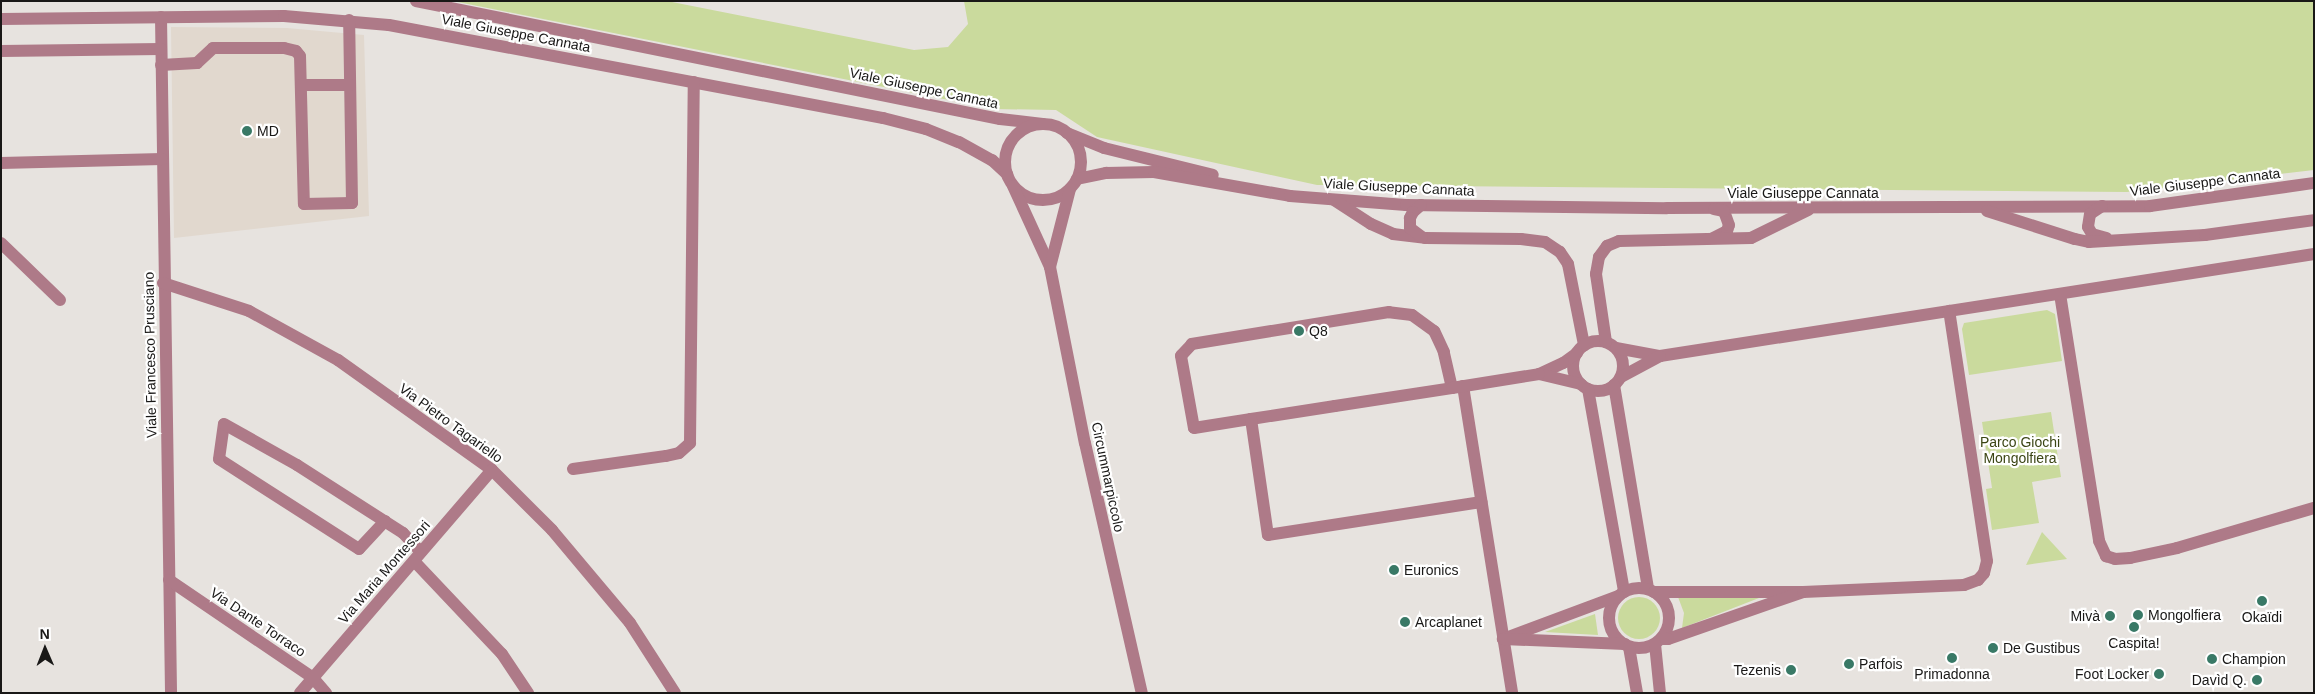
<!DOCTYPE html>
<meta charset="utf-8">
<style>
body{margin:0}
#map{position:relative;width:2315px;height:694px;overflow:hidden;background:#e7e3df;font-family:Helvetica,sans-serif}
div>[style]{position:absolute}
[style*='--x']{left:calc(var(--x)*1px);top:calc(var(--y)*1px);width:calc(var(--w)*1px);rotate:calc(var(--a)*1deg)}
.built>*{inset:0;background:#e1d8ce}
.green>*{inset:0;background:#cada9d}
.round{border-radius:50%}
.minor>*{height:12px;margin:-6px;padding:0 6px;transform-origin:6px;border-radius:6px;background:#ae7a88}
.minor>.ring{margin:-6px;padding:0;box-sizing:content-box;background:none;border:12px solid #ae7a88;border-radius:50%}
.dots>*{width:14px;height:14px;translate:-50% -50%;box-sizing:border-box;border:2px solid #fff;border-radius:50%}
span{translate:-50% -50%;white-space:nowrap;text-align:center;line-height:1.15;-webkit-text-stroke:4.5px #fff;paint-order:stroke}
.street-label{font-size:14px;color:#191817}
.poi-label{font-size:14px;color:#191817}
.left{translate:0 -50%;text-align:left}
.right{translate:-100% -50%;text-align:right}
.park-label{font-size:14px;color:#3b4514}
.frame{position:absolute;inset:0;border:2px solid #191817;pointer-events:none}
.north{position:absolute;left:20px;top:624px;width:50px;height:50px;-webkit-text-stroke:4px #fff;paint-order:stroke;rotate:359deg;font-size:14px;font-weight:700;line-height:20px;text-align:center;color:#191817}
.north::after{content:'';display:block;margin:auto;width:18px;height:22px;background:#191817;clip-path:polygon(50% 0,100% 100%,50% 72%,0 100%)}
</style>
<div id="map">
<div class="built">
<i style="clip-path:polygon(171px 27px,287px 28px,364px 35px,369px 216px,174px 238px)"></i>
</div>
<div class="green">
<i style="clip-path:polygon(453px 1px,667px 1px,914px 50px,948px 47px,968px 24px,964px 1px,2314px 1px,2314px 170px,2127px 192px,1317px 185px,1097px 137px,1056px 110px,994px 109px)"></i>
<i style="clip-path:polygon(2047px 310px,2055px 314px,2062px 361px,1969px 375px,1962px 329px,1964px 323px)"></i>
<i style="clip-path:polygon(2051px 412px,2061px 477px,2032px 482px,2039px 523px,1992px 530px,1986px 489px,1992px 488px,1982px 422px)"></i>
<i style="clip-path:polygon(2042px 532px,2067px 559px,2026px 565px)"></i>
<i class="round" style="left:1618px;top:597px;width:42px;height:42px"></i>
<i style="clip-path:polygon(1678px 597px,1759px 598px,1682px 628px,1684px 613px)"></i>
<i style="clip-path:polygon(1595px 614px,1598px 635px,1545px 632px)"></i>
</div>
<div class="minor">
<i style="--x:416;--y:1;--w:596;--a:11.42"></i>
<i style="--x:1000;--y:119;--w:43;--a:6.6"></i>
<i style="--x:161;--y:17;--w:676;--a:89.15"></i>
<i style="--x:1;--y:19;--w:283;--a:-0.6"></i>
<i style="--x:284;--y:16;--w:105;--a:4.9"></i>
<i style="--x:389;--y:25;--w:503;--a:10.66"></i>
<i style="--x:883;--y:118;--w:44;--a:14.3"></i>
<i style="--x:926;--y:129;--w:35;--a:22"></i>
<i style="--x:959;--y:142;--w:38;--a:29"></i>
<i style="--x:992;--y:160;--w:21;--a:43"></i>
<i style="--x:1;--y:51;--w:160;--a:-0.7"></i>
<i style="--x:161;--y:65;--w:36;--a:-3"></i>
<i style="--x:197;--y:63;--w:22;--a:-43"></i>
<i style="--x:213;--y:48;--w:71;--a:0"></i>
<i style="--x:284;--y:48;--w:12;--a:14"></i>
<i style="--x:296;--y:51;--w:6;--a:51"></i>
<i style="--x:300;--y:56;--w:148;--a:88.5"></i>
<i style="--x:304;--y:204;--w:48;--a:-1.2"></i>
<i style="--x:352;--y:203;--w:183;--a:-90.9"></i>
<i style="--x:301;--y:85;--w:49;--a:0"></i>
<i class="ring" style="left:1005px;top:124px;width:64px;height:64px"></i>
<i style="--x:1067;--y:133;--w:40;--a:22"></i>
<i style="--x:1104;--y:148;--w:112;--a:13.9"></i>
<i style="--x:1;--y:163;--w:161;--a:-1.4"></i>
<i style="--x:1077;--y:179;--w:30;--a:-12"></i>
<i style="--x:1106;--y:173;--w:48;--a:-1.2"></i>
<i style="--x:1154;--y:172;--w:138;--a:10"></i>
<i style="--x:1290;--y:196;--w:116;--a:4.4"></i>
<i style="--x:1406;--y:205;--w:261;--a:0.7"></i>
<i style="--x:1667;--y:208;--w:483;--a:-0.2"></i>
<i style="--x:2150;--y:206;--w:166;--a:-8"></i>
<i style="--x:1013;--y:186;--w:89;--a:65.4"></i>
<i style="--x:1050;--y:267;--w:179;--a:78.8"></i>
<i style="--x:1085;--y:443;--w:256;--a:77.2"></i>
<i style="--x:1334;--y:200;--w:44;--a:33"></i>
<i style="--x:1371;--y:224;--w:24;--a:24"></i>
<i style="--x:1393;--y:234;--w:32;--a:7"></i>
<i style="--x:1425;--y:238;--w:96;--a:0.6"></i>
<i style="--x:1521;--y:239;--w:24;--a:7"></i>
<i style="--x:1545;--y:242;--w:18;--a:34"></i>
<i style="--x:1560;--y:252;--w:14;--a:56"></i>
<i style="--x:1568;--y:264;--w:83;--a:78.8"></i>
<i style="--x:1421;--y:205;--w:11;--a:139"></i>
<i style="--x:1413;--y:212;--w:7;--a:117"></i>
<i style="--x:1410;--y:218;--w:10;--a:90"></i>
<i style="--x:1410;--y:228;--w:15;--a:37"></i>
<i style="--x:2102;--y:206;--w:14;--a:146"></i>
<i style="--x:2090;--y:214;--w:13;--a:99"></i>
<i style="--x:2088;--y:227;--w:8;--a:60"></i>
<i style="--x:2092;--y:234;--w:15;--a:16"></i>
<i style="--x:1987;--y:211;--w:92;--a:17.7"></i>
<i style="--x:2075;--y:239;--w:14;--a:12"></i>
<i style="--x:2089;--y:242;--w:116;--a:-3.5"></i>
<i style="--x:2205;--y:235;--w:110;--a:-7.8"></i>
<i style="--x:1713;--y:238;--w:16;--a:-27"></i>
<i style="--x:1727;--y:231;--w:6;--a:-72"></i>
<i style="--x:1729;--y:225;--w:15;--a:-110"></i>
<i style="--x:1724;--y:211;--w:10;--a:-169"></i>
<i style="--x:1;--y:243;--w:82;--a:44"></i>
<i style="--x:1050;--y:267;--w:81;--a:-75.6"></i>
<i style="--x:163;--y:283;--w:90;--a:18"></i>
<i style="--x:249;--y:311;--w:102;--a:28.8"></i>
<i style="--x:338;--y:360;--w:189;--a:35.5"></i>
<i style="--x:492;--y:470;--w:85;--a:45"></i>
<i style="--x:552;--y:530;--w:121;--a:50"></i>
<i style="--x:630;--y:623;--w:83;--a:57.3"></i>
<i style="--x:2060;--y:294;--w:250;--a:81"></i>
<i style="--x:2099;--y:541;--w:17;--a:65"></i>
<i style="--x:2106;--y:556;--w:9;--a:18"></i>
<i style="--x:2115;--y:559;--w:15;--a:-4"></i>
<i style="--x:2130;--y:558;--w:48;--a:-12"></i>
<i style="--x:2177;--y:548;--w:143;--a:-16.3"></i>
<i class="ring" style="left:1573px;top:341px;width:38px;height:38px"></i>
<i style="--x:1606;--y:342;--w:69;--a:-98.4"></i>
<i style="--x:1596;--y:274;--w:17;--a:-80"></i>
<i style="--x:1599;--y:257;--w:14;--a:-54"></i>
<i style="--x:1607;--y:246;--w:13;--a:-23"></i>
<i style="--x:1619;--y:241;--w:132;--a:-1.3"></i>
<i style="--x:1751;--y:238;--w:64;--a:-26.2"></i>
<i style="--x:1616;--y:348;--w:45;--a:10.3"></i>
<i style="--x:1660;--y:356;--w:662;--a:-8.86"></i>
<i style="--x:1577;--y:353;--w:17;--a:144"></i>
<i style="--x:1563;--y:363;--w:26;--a:155"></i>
<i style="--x:1539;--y:374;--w:43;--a:13.4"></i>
<i style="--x:1621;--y:377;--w:44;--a:-28.3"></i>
<i style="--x:1614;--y:385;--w:207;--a:80.5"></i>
<i style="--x:1463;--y:386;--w:311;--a:80.9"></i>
<i style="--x:1452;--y:388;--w:37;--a:-103"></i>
<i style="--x:1444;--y:352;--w:23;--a:-115"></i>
<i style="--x:1434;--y:331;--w:27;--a:-144"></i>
<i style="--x:1412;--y:315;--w:23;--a:-173"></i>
<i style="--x:1389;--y:312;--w:200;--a:170.8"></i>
<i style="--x:1192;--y:344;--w:16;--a:133"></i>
<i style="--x:1181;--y:356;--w:73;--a:79.8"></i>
<i style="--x:1194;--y:428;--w:58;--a:-9"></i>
<i style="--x:1251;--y:419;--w:85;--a:-8.8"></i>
<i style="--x:1335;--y:406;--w:118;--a:-8.7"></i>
<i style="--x:1452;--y:388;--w:88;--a:-9.1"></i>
<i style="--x:1588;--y:389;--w:206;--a:79.9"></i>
<i style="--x:1251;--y:419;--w:117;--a:81.7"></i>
<i style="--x:1268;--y:535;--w:216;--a:-8.8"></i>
<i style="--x:573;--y:469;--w:94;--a:-8"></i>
<i style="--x:666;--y:456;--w:13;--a:-13"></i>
<i style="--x:679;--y:453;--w:15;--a:-42"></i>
<i style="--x:690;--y:443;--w:361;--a:-89.4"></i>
<i style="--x:385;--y:521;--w:38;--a:133"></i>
<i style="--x:359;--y:549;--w:166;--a:-147.3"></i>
<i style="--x:219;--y:459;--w:35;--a:-82"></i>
<i style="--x:224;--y:424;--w:84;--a:29.3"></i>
<i style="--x:297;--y:465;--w:126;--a:32.7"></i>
<i style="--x:403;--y:533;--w:26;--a:47"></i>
<i style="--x:414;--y:561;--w:128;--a:46.6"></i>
<i style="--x:502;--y:654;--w:47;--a:56.3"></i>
<i style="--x:169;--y:580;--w:174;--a:34.2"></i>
<i style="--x:313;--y:678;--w:20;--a:49"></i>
<i class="ring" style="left:1609px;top:588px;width:48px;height:48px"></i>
<i style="--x:1654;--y:592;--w:149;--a:0"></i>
<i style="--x:1803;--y:592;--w:143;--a:160.8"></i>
<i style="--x:1668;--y:639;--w:7;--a:180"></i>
<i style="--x:1803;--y:592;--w:161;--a:-2.5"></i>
<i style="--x:1964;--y:585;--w:15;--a:-20"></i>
<i style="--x:1978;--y:580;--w:9;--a:-49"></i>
<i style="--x:1984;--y:573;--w:12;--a:-76"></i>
<i style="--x:1987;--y:561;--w:253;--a:-98.6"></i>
<i style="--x:1618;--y:596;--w:123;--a:159.5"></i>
<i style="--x:1503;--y:639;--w:122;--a:2.3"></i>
<i style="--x:1655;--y:644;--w:49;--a:84.2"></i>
<i style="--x:1629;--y:647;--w:47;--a:80.1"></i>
<i style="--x:300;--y:693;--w:294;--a:-49.3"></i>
</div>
<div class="dots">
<i style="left:247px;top:131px;background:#397966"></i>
<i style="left:1299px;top:331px;background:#397966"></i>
<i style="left:1394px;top:570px;background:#397966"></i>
<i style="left:2262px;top:601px;background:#397966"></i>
<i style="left:2138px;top:615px;background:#397966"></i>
<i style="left:2110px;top:616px;background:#397966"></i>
<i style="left:1405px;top:622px;background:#397966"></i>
<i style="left:2134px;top:627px;background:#397966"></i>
<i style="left:1993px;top:648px;background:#397966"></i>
<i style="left:1952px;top:658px;background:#397966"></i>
<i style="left:2212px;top:659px;background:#397966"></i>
<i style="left:1849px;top:664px;background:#397966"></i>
<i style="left:1791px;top:670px;background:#397966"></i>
<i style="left:2159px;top:674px;background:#397966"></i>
<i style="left:2257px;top:680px;background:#397966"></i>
</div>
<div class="street-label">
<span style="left:516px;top:33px;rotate:11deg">Viale Giuseppe Cannata</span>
<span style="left:924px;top:88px;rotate:12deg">Viale Giuseppe Cannata</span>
<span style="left:2205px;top:182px;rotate:-7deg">Viale Giuseppe Cannata</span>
<span style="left:1399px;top:187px;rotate:3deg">Viale Giuseppe Cannata</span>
<span style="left:1803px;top:193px">Viale Giuseppe Cannata</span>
<span style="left:150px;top:355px;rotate:-91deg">Viale Francesco Prusciano</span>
<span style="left:451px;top:423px;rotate:36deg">Via Pietro Tagariello</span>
<span style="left:1108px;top:477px;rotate:78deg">Circummarpiccolo</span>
<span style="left:384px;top:572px;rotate:-49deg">Via Maria Montessori</span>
<span style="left:258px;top:622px;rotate:34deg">Via Dante Torraco</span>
</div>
<div class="poi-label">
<span class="left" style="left:257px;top:131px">MD</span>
<span class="left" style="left:1309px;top:331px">Q8</span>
<span class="left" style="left:1404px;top:570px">Euronics</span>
<span class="left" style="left:2148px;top:615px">Mongolfiera</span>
<span class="right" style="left:2100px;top:616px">Mivà</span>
<span style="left:2262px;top:617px">Okaïdi</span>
<span class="left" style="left:1415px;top:622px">Arcaplanet</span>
<span style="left:2134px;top:643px">Caspita!</span>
<span class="left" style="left:2003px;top:648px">De Gustibus</span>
<span class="left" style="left:2222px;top:659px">Champion</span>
<span class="left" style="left:1859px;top:664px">Parfois</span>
<span class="right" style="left:1781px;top:670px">Tezenis</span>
<span style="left:1952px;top:674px">Primadonna</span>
<span class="right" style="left:2149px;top:674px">Foot Locker</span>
<span class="right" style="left:2247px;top:680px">Davìd Q.</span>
</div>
<div class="park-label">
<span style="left:2020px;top:450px">Parco Giochi<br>Mongolfiera</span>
</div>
<div class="frame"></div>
<div class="north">N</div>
</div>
